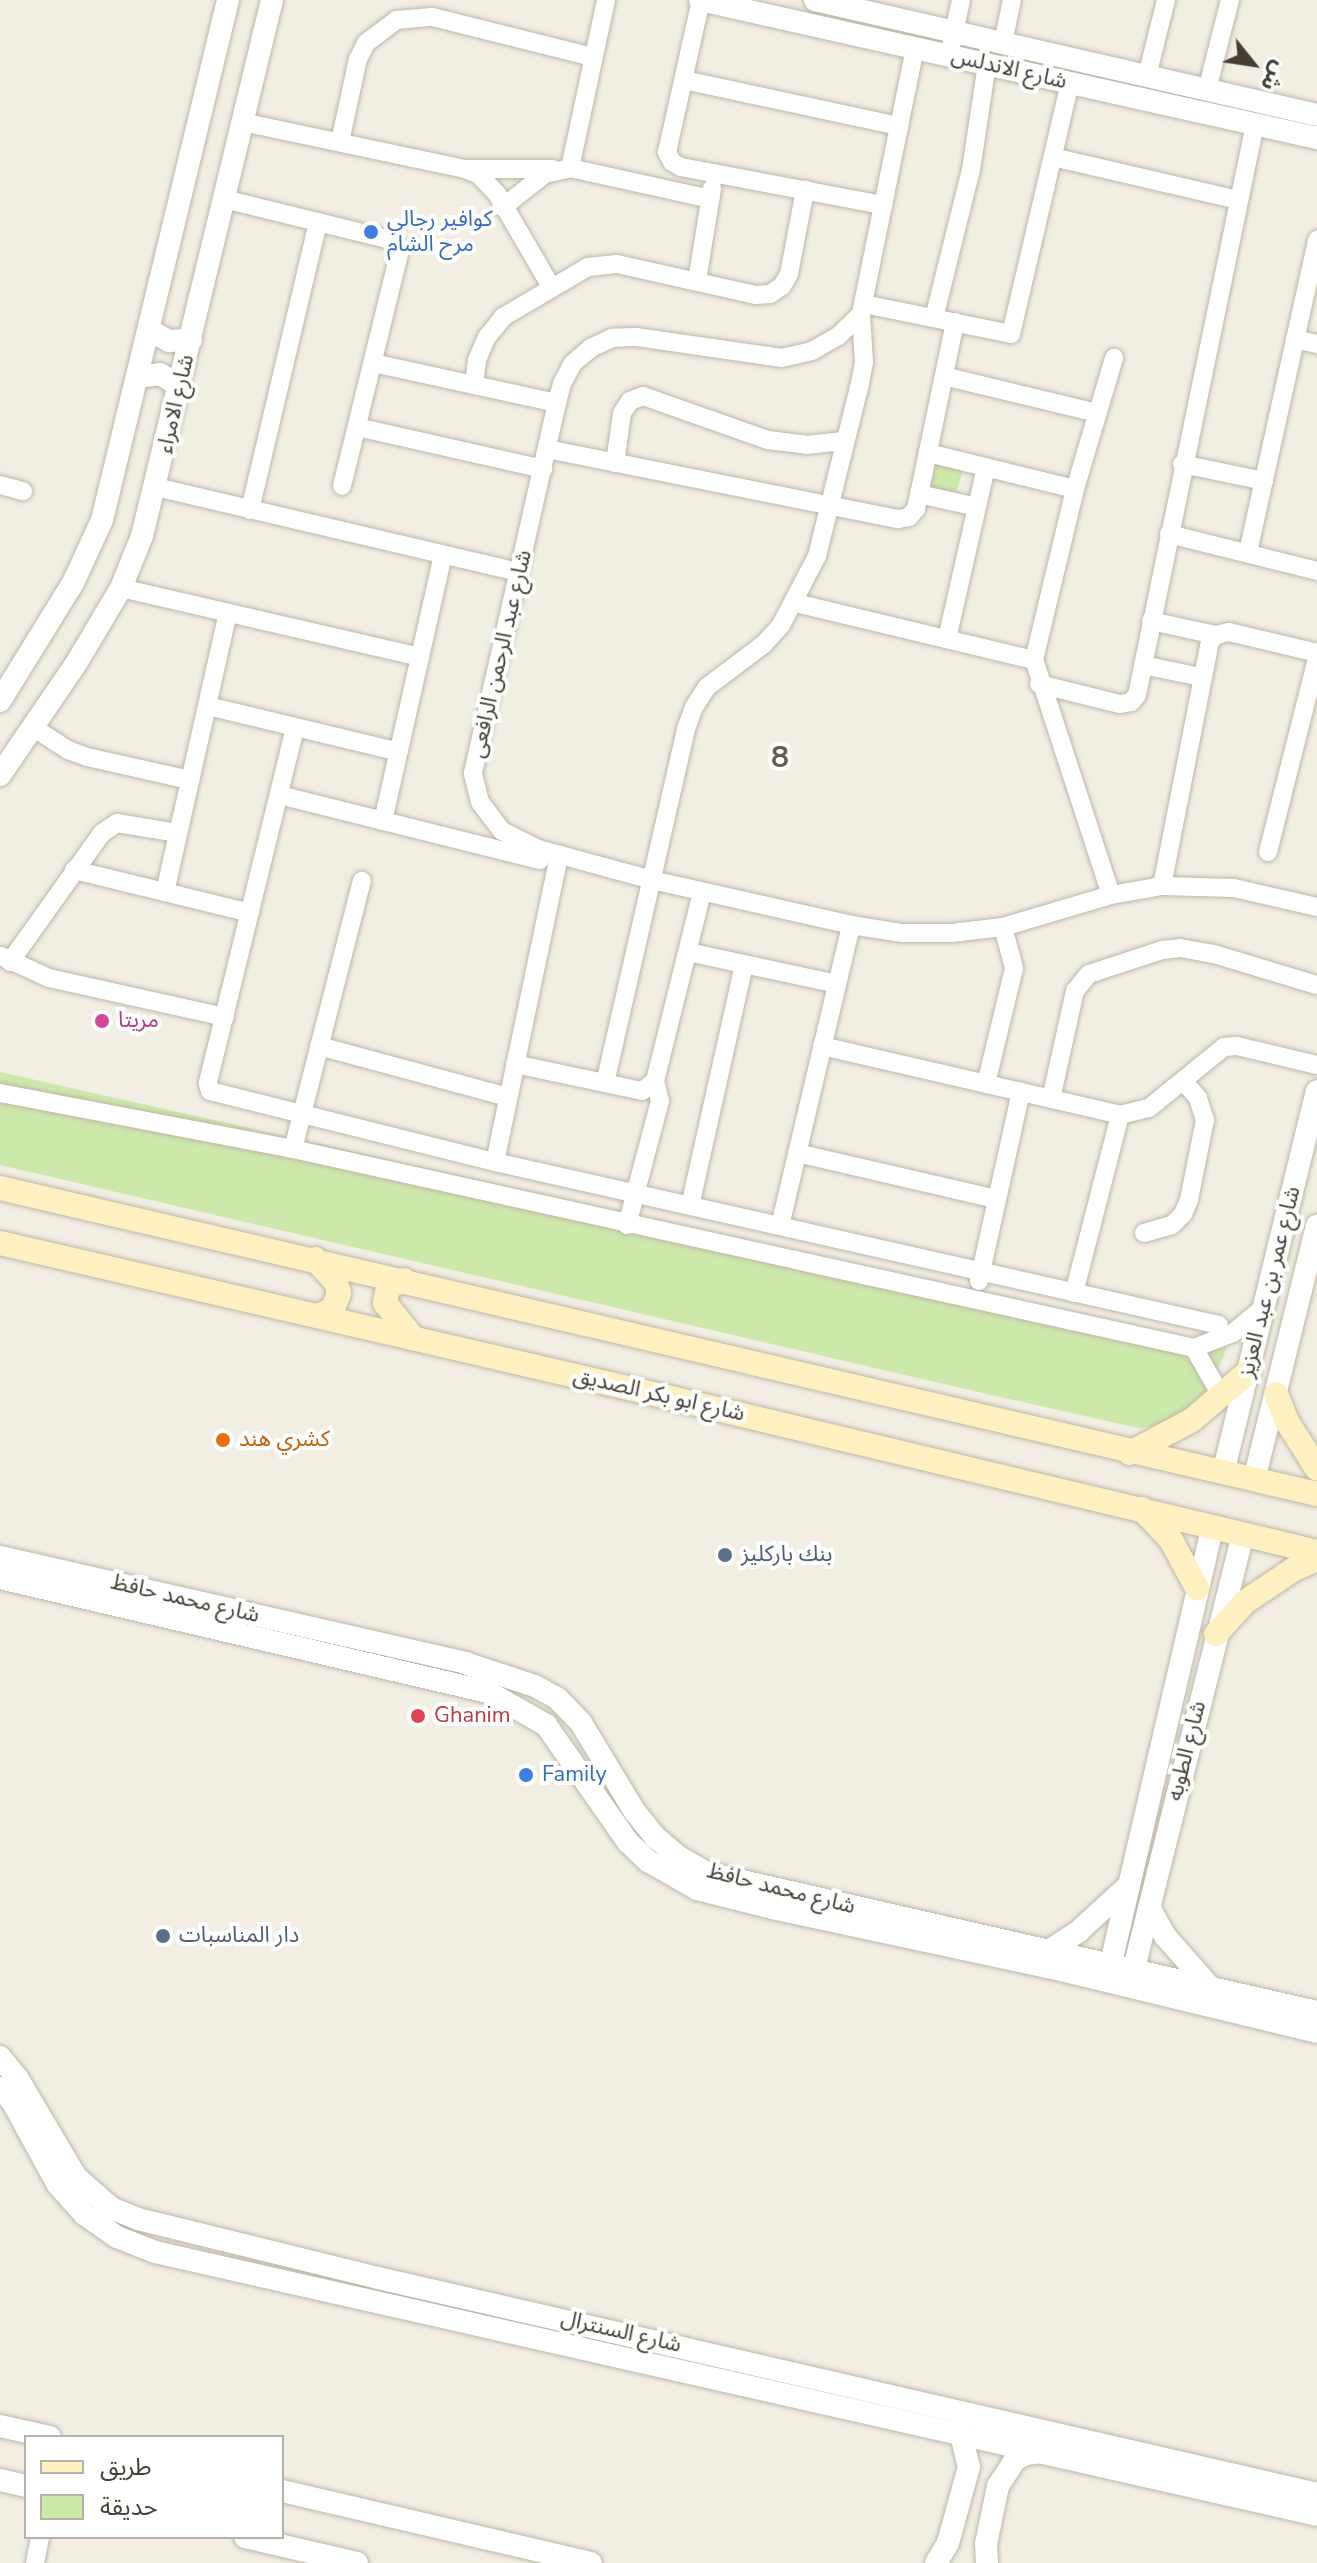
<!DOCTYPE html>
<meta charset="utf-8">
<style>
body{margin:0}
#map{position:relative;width:1317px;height:2563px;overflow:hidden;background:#f2eee4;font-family:"Nunito Sans","Noto Sans Arabic",sans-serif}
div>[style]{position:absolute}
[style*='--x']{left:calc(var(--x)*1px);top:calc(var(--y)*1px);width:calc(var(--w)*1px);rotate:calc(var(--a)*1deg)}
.green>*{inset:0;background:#cde8ab;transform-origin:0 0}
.roads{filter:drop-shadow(0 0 2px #beb6a7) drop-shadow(0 0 2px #beb6a7)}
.minor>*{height:18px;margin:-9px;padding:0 9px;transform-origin:9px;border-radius:9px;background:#fff}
.tertiary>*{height:22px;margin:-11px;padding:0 11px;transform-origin:11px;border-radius:11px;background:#fff}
.secondary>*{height:24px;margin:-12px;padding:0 12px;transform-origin:12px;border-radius:12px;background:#fff0c2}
.dots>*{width:22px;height:22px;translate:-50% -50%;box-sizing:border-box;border:4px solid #fff;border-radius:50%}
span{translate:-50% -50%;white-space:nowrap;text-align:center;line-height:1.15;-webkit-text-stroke:8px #fff;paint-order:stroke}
.street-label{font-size:22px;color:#453e34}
.shop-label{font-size:22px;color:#366cbe}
.left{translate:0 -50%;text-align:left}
.hotel-label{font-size:22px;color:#b23c85}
.food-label{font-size:22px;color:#c56008}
.service-label{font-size:22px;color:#4e5e75}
.health-label{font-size:22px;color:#be3a42}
.district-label{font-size:30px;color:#685c4b;font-weight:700;letter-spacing:2px}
.legend{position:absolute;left:24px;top:2435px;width:260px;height:104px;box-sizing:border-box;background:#fff;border:2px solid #b5b2ae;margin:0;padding:10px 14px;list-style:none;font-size:24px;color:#453e34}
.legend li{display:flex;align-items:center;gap:16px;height:40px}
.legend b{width:40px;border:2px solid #b5b2ae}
.north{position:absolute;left:1213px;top:24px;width:80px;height:80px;-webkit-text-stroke:6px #fff;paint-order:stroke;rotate:120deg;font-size:22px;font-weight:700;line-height:32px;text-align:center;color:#453e34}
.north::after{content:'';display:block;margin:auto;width:28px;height:36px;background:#453e34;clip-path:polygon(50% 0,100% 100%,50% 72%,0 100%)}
</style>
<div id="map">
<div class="green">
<i style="left:937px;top:461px;width:27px;height:31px;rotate:15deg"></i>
<i style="clip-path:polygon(0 1072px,1227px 1348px,1214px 1377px,1196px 1404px,1167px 1426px,1138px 1428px,987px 1394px,0 1165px)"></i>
</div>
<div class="roads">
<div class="minor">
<i style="--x:701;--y:0;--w:156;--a:102.6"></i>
<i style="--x:667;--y:152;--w:11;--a:63"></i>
<i style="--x:672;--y:162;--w:10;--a:29"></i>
<i style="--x:681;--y:167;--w:206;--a:10.7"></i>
<i style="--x:1003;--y:43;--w:44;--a:-78.2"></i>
<i style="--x:915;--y:48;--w:271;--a:101.5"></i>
<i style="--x:861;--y:314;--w:32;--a:136"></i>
<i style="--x:838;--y:336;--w:30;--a:150"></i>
<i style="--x:812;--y:351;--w:31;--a:167"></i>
<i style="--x:782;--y:358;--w:148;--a:-171.8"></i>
<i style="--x:636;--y:337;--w:24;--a:178"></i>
<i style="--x:612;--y:338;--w:23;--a:155"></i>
<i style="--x:591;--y:348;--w:23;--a:140"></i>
<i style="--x:573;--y:363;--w:24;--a:118"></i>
<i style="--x:562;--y:384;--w:20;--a:105"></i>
<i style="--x:557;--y:403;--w:380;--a:102.8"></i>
<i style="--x:473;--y:774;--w:29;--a:76"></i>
<i style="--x:480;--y:802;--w:36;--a:53"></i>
<i style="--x:502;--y:831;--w:40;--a:26.6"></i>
<i style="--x:538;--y:849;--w:118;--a:15.2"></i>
<i style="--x:652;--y:880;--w:204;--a:12.7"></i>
<i style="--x:851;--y:925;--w:52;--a:8.9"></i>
<i style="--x:902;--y:933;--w:50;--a:0"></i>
<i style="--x:952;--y:933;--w:51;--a:-6.7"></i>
<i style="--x:1003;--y:927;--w:113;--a:-16.5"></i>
<i style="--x:1111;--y:895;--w:52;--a:-10"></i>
<i style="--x:1162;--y:886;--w:72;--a:1.6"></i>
<i style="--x:1234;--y:888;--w:85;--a:12.9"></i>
<i style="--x:949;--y:56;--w:57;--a:-77.9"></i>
<i style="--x:1147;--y:76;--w:78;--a:-76"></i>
<i style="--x:684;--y:80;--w:220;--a:12.1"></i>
<i style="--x:1207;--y:90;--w:93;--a:-75.7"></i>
<i style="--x:242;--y:122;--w:228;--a:11.9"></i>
<i style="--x:465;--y:169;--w:14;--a:21"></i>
<i style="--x:478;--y:174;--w:28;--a:46"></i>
<i style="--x:497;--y:194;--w:109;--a:59.7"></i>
<i style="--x:340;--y:142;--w:85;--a:-77.8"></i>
<i style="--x:358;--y:59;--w:18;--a:-63"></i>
<i style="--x:366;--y:43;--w:38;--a:-37"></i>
<i style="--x:396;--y:20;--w:36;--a:-5"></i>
<i style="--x:432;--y:17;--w:166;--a:14"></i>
<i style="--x:1053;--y:157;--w:190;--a:13.1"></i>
<i style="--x:570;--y:168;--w:172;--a:-77.9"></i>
<i style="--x:466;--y:169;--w:87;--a:0"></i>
<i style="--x:224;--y:199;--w:172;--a:13.8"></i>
<i style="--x:391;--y:240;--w:13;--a:48"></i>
<i style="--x:400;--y:250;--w:243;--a:103.8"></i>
<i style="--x:503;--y:207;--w:53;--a:-38.2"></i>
<i style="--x:545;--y:174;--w:26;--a:-13"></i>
<i style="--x:570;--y:168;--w:144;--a:12.4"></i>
<i style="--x:697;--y:281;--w:94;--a:-80.8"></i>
<i style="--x:864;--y:304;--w:150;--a:11.5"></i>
<i style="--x:1011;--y:334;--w:258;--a:-76.8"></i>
<i style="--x:934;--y:318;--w:153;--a:-76"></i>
<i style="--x:971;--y:170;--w:107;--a:-81.4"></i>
<i style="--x:1295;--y:339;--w:23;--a:13"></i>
<i style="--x:373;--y:363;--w:188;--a:12.3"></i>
<i style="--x:944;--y:376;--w:157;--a:13.6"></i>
<i style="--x:474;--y:385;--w:25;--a:-83"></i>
<i style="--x:477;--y:360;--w:25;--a:-67"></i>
<i style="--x:487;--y:337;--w:26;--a:-51"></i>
<i style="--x:503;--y:317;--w:99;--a:-30.5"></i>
<i style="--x:588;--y:267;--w:29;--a:-6"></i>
<i style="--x:617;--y:264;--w:142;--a:12.6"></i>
<i style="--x:756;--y:295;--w:14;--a:-4"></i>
<i style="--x:770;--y:294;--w:14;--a:-34"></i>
<i style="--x:782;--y:286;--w:14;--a:-60"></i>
<i style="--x:789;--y:274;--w:86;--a:-79.2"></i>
<i style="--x:357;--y:427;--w:191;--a:12.7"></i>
<i style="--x:547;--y:449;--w:358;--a:11.3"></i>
<i style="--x:898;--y:519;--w:11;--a:-10"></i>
<i style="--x:909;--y:517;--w:11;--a:-49"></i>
<i style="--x:916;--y:509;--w:191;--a:-78.2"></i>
<i style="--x:928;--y:453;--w:151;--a:13.8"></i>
<i style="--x:615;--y:463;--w:50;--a:-82"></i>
<i style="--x:622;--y:413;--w:14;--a:-56"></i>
<i style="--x:630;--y:401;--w:14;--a:-21"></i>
<i style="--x:643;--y:396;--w:133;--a:19.4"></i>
<i style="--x:768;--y:440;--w:38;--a:7"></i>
<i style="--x:806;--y:445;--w:38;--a:-6"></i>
<i style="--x:1182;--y:464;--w:84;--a:11.7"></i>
<i style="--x:0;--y:485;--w:24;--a:15"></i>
<i style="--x:156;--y:487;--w:373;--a:13.2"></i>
<i style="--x:919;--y:494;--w:59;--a:12.6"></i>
<i style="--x:250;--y:510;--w:296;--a:-76.7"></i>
<i style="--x:1169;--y:534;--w:153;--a:14"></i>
<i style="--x:1248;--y:552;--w:320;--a:-77.5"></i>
<i style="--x:121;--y:588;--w:307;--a:13"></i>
<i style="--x:796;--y:603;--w:245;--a:13.5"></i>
<i style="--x:1151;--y:621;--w:66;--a:12.2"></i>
<i style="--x:947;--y:639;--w:176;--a:-77.2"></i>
<i style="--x:1143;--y:665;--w:59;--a:11.7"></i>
<i style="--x:1039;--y:684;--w:83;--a:13.9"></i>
<i style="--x:1120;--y:704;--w:11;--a:-10"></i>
<i style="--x:1131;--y:702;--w:9;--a:-49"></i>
<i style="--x:1137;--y:695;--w:583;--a:-78.32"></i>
<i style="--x:208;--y:706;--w:196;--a:13.5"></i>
<i style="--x:34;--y:728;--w:40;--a:32.9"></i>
<i style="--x:68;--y:750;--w:20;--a:20"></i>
<i style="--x:87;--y:757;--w:106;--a:12.6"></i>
<i style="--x:295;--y:728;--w:366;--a:103.8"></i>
<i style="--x:208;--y:1083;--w:8;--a:76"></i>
<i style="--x:210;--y:1091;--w:294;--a:14"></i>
<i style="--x:495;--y:1162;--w:742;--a:12.69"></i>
<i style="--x:279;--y:795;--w:269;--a:14"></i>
<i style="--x:383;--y:821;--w:273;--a:-77.3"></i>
<i style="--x:1268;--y:852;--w:200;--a:-75.8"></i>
<i style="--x:74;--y:870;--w:181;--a:13.7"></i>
<i style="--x:1162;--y:886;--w:249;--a:-78.9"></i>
<i style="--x:1210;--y:642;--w:9;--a:-49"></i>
<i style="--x:1216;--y:635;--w:13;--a:-13"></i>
<i style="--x:1229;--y:632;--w:90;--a:13.4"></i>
<i style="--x:165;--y:892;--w:286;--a:-77.3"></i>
<i style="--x:1111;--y:895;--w:247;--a:-108.1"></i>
<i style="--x:1034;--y:660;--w:176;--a:-76.5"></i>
<i style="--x:1075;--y:489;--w:137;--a:-73.4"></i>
<i style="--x:688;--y:952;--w:152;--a:12.1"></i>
<i style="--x:1;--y:956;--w:53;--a:24.6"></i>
<i style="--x:49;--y:978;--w:180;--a:12.5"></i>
<i style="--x:10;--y:962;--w:158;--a:-54.5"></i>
<i style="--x:102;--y:833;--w:18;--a:-34"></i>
<i style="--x:117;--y:823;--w:62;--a:9.3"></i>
<i style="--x:319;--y:1046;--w:196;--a:15.1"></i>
<i style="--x:822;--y:1046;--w:306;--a:13"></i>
<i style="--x:1120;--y:1115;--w:30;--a:-14"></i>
<i style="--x:1149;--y:1108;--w:97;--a:-39.1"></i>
<i style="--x:1224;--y:1047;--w:13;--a:-4"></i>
<i style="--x:1237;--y:1046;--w:82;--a:13.4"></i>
<i style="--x:515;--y:1064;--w:130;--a:12"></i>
<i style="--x:642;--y:1091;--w:16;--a:-38"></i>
<i style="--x:605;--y:1083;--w:363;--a:-77.1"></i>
<i style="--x:686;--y:729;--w:23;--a:-70"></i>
<i style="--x:694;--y:707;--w:24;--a:-57"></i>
<i style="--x:707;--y:687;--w:71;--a:-37"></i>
<i style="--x:764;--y:644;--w:25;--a:-48"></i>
<i style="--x:781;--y:625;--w:78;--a:-62.4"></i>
<i style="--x:817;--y:556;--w:178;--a:-76"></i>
<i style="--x:860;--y:383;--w:21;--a:-79"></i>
<i style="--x:864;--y:362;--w:48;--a:-93.6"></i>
<i style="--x:986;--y:1084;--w:119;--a:-76.4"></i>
<i style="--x:1014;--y:968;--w:42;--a:-105"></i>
<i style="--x:0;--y:1093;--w:298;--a:10.8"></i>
<i style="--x:293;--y:1149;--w:923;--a:12.45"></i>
<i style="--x:1194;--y:1348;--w:42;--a:-21"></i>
<i style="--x:1233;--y:1333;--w:39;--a:-40"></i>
<i style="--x:1051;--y:1099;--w:111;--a:-77.5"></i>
<i style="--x:1075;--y:991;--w:22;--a:-51"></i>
<i style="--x:1089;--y:974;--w:77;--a:-18.2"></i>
<i style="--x:1162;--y:950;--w:18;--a:-6"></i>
<i style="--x:1180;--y:948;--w:35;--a:10"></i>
<i style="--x:1214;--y:954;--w:108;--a:16.8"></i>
<i style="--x:293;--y:1149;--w:277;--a:-75.6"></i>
<i style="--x:797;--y:1153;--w:205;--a:13"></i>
<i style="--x:495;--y:1162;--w:314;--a:-78.2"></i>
<i style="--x:690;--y:1206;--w:248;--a:-77.4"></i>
<i style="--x:627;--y:1225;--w:128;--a:-75.1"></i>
<i style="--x:660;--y:1101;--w:21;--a:-104"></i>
<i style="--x:655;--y:1081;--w:195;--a:-76"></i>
<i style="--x:780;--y:1226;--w:309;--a:-76.7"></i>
<i style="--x:1144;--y:1233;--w:29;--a:-16"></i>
<i style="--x:1172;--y:1225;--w:16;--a:-45"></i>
<i style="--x:1183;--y:1214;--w:15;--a:-67"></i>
<i style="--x:1189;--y:1200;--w:82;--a:-78.7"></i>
<i style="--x:1205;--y:1120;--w:23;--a:-108"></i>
<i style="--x:1198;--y:1098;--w:23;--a:-131"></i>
<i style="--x:979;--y:1281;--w:194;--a:-77.5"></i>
<i style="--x:1074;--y:1293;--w:184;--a:-75.5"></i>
<i style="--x:1194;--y:1348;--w:56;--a:60.3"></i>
<i style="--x:35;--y:2563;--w:26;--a:-79"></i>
</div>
<div class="tertiary">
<i style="--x:700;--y:0;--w:632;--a:12.61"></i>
<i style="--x:815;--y:0;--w:515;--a:12.9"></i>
<i style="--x:149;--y:330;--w:23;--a:29"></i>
<i style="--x:169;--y:341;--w:22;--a:-3"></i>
<i style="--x:137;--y:377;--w:23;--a:-7"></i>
<i style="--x:160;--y:374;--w:23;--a:31"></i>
<i style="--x:0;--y:701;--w:139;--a:-58.3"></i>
<i style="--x:73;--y:583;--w:69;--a:-65.3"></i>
<i style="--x:102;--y:520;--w:535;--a:-76.38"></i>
<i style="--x:0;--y:775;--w:137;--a:-55.7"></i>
<i style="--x:77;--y:662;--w:86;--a:-59.3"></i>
<i style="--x:121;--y:588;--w:56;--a:-68"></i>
<i style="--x:142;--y:536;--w:552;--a:-76.37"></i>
<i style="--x:1223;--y:1473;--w:393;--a:-76.2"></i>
<i style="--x:1254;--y:1480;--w:262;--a:-76.1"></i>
<i style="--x:0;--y:1557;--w:477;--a:12.8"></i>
<i style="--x:465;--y:1663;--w:74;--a:18.2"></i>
<i style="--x:535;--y:1686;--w:26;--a:29"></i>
<i style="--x:558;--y:1699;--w:33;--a:46"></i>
<i style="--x:581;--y:1723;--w:104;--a:58.8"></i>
<i style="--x:635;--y:1812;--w:32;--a:51"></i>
<i style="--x:655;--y:1837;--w:31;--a:40"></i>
<i style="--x:679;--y:1857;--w:32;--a:30"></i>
<i style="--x:707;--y:1873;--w:626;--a:12.84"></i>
<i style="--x:0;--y:1578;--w:501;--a:13.15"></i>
<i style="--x:488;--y:1692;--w:67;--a:29.6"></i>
<i style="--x:546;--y:1725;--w:143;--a:55"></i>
<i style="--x:628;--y:1842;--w:28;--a:44"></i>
<i style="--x:648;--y:1861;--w:56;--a:29.7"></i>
<i style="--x:697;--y:1889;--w:77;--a:14.2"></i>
<i style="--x:772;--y:1908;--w:291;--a:12.1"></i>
<i style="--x:1057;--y:1969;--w:268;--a:13.6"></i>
<i style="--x:1149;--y:1907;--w:33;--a:61"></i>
<i style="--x:1165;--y:1936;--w:65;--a:48.7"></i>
<i style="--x:1050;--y:1950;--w:35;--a:-33"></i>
<i style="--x:1079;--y:1931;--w:68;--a:-42.6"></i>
<i style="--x:1111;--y:1963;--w:447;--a:-76.9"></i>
<i style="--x:1134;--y:1968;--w:447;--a:-75.9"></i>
<i style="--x:0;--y:2057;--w:28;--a:51"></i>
<i style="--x:18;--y:2079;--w:114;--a:59.4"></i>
<i style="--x:76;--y:2177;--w:47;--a:41.5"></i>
<i style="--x:111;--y:2208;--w:29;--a:22"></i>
<i style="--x:138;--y:2219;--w:247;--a:13.8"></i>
<i style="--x:378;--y:2278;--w:964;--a:12.95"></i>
<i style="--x:0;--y:2088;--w:18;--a:47"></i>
<i style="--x:12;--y:2101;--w:96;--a:61.3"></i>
<i style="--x:58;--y:2185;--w:39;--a:48"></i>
<i style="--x:84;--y:2214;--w:40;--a:34.9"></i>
<i style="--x:117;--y:2237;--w:41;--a:21.5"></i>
<i style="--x:155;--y:2252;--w:1191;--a:12.75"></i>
<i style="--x:0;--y:2426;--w:51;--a:12.4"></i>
<i style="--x:0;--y:2480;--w:27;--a:13"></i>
<i style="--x:282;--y:2491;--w:317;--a:13.1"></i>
<i style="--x:245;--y:2537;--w:115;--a:13.1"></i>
<i style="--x:936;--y:2563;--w:23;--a:-59"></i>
<i style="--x:948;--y:2543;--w:79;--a:-74.6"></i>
<i style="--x:969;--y:2467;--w:36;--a:-104"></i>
<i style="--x:987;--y:2563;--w:19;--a:-93"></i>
<i style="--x:986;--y:2544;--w:59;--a:-78.3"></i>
<i style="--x:998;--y:2486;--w:31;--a:-57"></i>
<i style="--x:1015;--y:2460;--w:13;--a:-29"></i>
<i style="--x:1026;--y:2454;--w:17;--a:-7"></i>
</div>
<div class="secondary">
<i style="--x:0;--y:1188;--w:1352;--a:13.08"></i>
<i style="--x:0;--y:1243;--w:685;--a:13"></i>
<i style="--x:667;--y:1397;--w:668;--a:13.41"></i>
<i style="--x:315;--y:1259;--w:31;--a:48"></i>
<i style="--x:336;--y:1282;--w:11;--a:75"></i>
<i style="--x:339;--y:1293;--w:17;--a:111"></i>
<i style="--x:333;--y:1309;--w:17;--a:156"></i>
<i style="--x:404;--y:1280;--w:17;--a:156"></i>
<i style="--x:388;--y:1287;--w:16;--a:101"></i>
<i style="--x:385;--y:1303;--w:46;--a:51.1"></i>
<i style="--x:1276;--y:1394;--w:31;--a:68"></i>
<i style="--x:1288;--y:1423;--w:54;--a:57.8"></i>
<i style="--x:1130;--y:1453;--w:70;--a:-28"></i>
<i style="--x:1192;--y:1420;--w:74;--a:-40.6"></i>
<i style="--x:1142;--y:1509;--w:42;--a:46.9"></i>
<i style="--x:1171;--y:1540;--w:55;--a:61.6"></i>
<i style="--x:1216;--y:1634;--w:43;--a:-47.8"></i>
<i style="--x:1245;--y:1602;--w:59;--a:-34"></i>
<i style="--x:1294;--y:1569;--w:25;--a:-23"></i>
</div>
</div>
<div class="dots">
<i style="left:371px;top:232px;background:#3f7fe0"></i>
<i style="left:102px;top:1021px;background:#d1479c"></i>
<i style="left:223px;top:1440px;background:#e8710a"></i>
<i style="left:725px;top:1555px;background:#5c6f8a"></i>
<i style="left:418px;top:1716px;background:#e0444e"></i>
<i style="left:526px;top:1775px;background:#3f7fe0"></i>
<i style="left:163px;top:1936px;background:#5c6f8a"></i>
</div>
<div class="street-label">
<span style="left:1009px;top:69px;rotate:13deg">شارع الاندلس</span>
<span style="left:176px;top:404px;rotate:-77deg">شارع الامراء</span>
<span style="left:501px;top:654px;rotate:-77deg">شارع عبد الرحمن الرافعى</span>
<span style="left:1270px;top:1282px;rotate:-76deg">شارع عمر بن عبد العزيز</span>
<span style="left:659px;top:1395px;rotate:13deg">شارع ابو بكر الصديق</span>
<span style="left:185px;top:1599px;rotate:13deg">شارع محمد حافظ</span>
<span style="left:1187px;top:1751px;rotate:-76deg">شارع الطوبه</span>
<span style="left:781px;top:1889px;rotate:14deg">شارع محمد حافظ</span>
<span style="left:621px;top:2332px;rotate:13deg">شارع السنترال</span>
</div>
<div class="shop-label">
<span class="left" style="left:387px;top:232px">كوافير رجالي<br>مرح الشام</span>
<span class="left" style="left:542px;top:1775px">Family</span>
</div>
<div class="hotel-label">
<span class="left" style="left:118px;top:1021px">مريتا</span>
</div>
<div class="food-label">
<span class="left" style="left:239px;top:1440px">كشري هند</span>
</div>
<div class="service-label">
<span class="left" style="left:741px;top:1555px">بنك باركليز</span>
<span class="left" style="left:179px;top:1936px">دار المناسبات</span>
</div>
<div class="health-label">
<span class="left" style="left:434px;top:1716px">Ghanim</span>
</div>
<div class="district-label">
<span style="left:781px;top:758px">8</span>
</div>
<ul class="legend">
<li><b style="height:10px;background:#fff0c2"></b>طريق</li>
<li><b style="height:22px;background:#cde8ab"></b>حديقة</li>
</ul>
<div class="north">ش</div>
</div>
